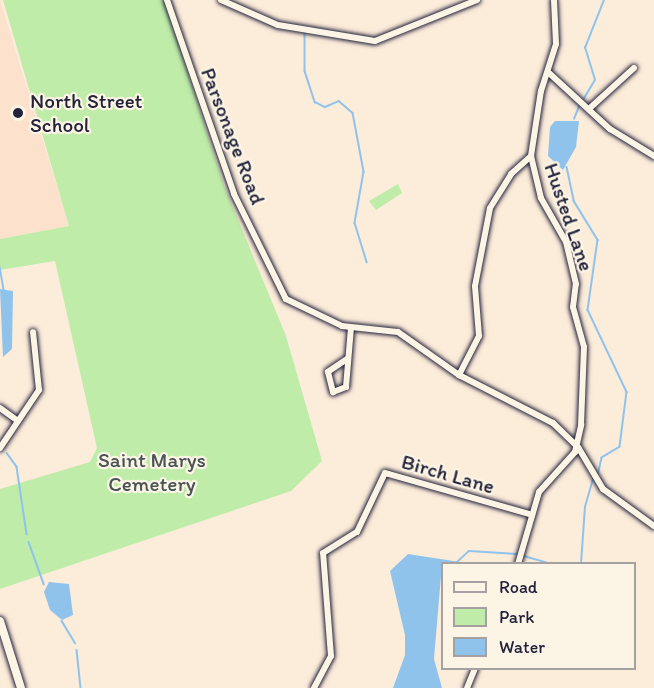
<!DOCTYPE html>
<style>
body{margin:0}
#map{position:relative;width:654px;height:688px;overflow:hidden;background:#fcecda;font-family:Itim,sans-serif}
div>[style]{position:absolute}
[style*='--x']{left:calc(var(--x)*1px);top:calc(var(--y)*1px);width:calc(var(--w)*1px);rotate:calc(var(--a)*1deg)}
.built>*{inset:0;background:#fce1cc}
.green>*{inset:0;background:#bfeca9}
.water>*{inset:0;background:#90c3ec}
.stream>*{height:1.5px;margin:-0.75px;padding:0 0.75px;transform-origin:0.75px;border-radius:0.75px;background:#90c3ec}
.roads{filter:drop-shadow(0 0 2px #22223b) drop-shadow(0 0 2px #22223b)}
.minor>*{height:6px;margin:-3px;padding:0 3px;transform-origin:3px;border-radius:3px;background:#fcf5e5}
.major>*{height:8px;margin:-4px;padding:0 4px;transform-origin:4px;border-radius:4px;background:#fcf5e5}
.dots>*{width:16px;height:16px;translate:-50% -50%;box-sizing:border-box;border:3px solid #fcf5e5;border-radius:50%}
span{translate:-50% -50%;white-space:nowrap;text-align:center;line-height:1.15;-webkit-text-stroke:4.5px #fcf5e5;paint-order:stroke}
.poi-label{font-size:21px;color:#22223b}
.left{translate:0 -50%;text-align:left}
.street-label{font-size:21px;color:#22223b}
.park-label{font-size:21px;color:#495456}
.legend{position:absolute;left:441px;top:562px;width:195px;height:108px;box-sizing:border-box;background:#fcf5e5;border:2px solid #a5a1a1;margin:0;padding:8px 10px;list-style:none;font-size:18px;color:#22223b}
.legend li{display:flex;align-items:center;gap:12px;height:30px}
.legend b{width:30px;border:2px solid #a5a1a1}
</style>
<div id="map">
<div class="built">
<i style="clip-path:polygon(0 0,69px 226px,0 239px)"></i>
</div>
<div class="green">
<i style="clip-path:polygon(3px 0,164px 0,225px 188px,286px 336px,322px 461px,291px 491px,0 589px,0 489px,90px 462px,97px 448px,55px 261px,0 270px,0 239px,69px 226px)"></i>
<i style="clip-path:polygon(398px 184px,402px 193px,376px 210px,369px 201px)"></i>
</div>
<div class="water">
<i style="clip-path:polygon(579px 121px,576px 147px,563px 170px,548px 156px,550px 127px,555px 121px)"></i>
<i style="clip-path:polygon(0 289px,13px 291px,12px 349px,3px 357px)"></i>
<i style="clip-path:polygon(408px 554px,460px 562px,442px 564px,434px 659px,442px 688px,393px 688px,405px 655px,405px 635px,390px 571px)"></i>
<i style="clip-path:polygon(49px 582px,69px 584px,73px 615px,62px 620px,50px 610px,44px 592px)"></i>
</div>
<div class="stream">
<i style="--x:305;--y:31;--w:40;--a:90"></i>
<i style="--x:305;--y:71;--w:33;--a:72"></i>
<i style="--x:315;--y:102;--w:11;--a:27"></i>
<i style="--x:325;--y:107;--w:15;--a:-23"></i>
<i style="--x:339;--y:101;--w:18;--a:41"></i>
<i style="--x:353;--y:113;--w:60;--a:79.4"></i>
<i style="--x:364;--y:172;--w:52;--a:100"></i>
<i style="--x:355;--y:223;--w:41;--a:72.9"></i>
<i style="--x:583;--y:100;--w:23;--a:-59"></i>
<i style="--x:595;--y:80;--w:34;--a:-107"></i>
<i style="--x:585;--y:48;--w:52;--a:-68.4"></i>
<i style="--x:574;--y:119;--w:16;--a:-68"></i>
<i style="--x:567;--y:167;--w:35;--a:78"></i>
<i style="--x:574;--y:201;--w:46;--a:58.4"></i>
<i style="--x:598;--y:240;--w:71;--a:98.1"></i>
<i style="--x:588;--y:310;--w:91;--a:64.6"></i>
<i style="--x:627;--y:392;--w:55;--a:97.3"></i>
<i style="--x:620;--y:447;--w:21;--a:149"></i>
<i style="--x:602;--y:458;--w:17;--a:103"></i>
<i style="--x:0;--y:267;--w:23;--a:80"></i>
<i style="--x:7;--y:453;--w:17;--a:54"></i>
<i style="--x:17;--y:467;--w:68;--a:81.5"></i>
<i style="--x:29;--y:542;--w:45;--a:70.3"></i>
<i style="--x:524;--y:556;--w:29;--a:16"></i>
<i style="--x:455;--y:564;--w:19;--a:-43"></i>
<i style="--x:469;--y:551;--w:48;--a:3.6"></i>
<i style="--x:581;--y:564;--w:57;--a:-86"></i>
<i style="--x:585;--y:507;--w:29;--a:-74"></i>
<i style="--x:62;--y:621;--w:26;--a:59"></i>
<i style="--x:77;--y:650;--w:38;--a:84"></i>
</div>
<div class="roads">
<div class="minor">
<i style="--x:167;--y:0;--w:205;--a:70.9"></i>
<i style="--x:234;--y:194;--w:117;--a:63.7"></i>
<i style="--x:286;--y:299;--w:62;--a:25.7"></i>
<i style="--x:342;--y:326;--w:56;--a:6.1"></i>
<i style="--x:398;--y:332;--w:75;--a:35.2"></i>
<i style="--x:459;--y:375;--w:106;--a:27.1"></i>
<i style="--x:553;--y:423;--w:35;--a:44"></i>
<i style="--x:578;--y:447;--w:49;--a:59.2"></i>
<i style="--x:603;--y:489;--w:63;--a:36"></i>
<i style="--x:221;--y:0;--w:62;--a:23.7"></i>
<i style="--x:278;--y:25;--w:98;--a:9.4"></i>
<i style="--x:375;--y:41;--w:110;--a:-21.9"></i>
<i style="--x:549;--y:73;--w:83;--a:42.6"></i>
<i style="--x:610;--y:129;--w:52;--a:31.5"></i>
<i style="--x:591;--y:107;--w:58;--a:-42.2"></i>
<i style="--x:347;--y:359;--w:23;--a:146"></i>
<i style="--x:328;--y:372;--w:21;--a:76"></i>
<i style="--x:333;--y:392;--w:14;--a:-21"></i>
<i style="--x:346;--y:387;--w:59;--a:-85.2"></i>
<i style="--x:459;--y:375;--w:44;--a:-62.9"></i>
<i style="--x:479;--y:336;--w:50;--a:-94.6"></i>
<i style="--x:475;--y:286;--w:79;--a:-79.1"></i>
<i style="--x:490;--y:208;--w:40;--a:-58"></i>
<i style="--x:511;--y:174;--w:27;--a:-42"></i>
<i style="--x:0;--y:408;--w:22;--a:36"></i>
<i style="--x:0;--y:448;--w:70;--a:-56.1"></i>
<i style="--x:39;--y:390;--w:58;--a:-95.9"></i>
<i style="--x:518;--y:564;--w:75;--a:-73.7"></i>
<i style="--x:539;--y:492;--w:54;--a:-48"></i>
<i style="--x:575;--y:452;--w:28;--a:-77"></i>
<i style="--x:581;--y:425;--w:78;--a:-87.8"></i>
<i style="--x:584;--y:347;--w:41;--a:-105.4"></i>
<i style="--x:573;--y:307;--w:23;--a:-83"></i>
<i style="--x:576;--y:284;--w:43;--a:-103.4"></i>
<i style="--x:566;--y:242;--w:51;--a:-119.6"></i>
<i style="--x:541;--y:198;--w:43;--a:-103.4"></i>
<i style="--x:531;--y:156;--w:66;--a:-81.3"></i>
<i style="--x:541;--y:91;--w:49;--a:-72.3"></i>
<i style="--x:556;--y:44;--w:44;--a:-92.6"></i>
<i style="--x:314;--y:688;--w:36;--a:-62"></i>
<i style="--x:331;--y:656;--w:103;--a:-94.4"></i>
<i style="--x:323;--y:553;--w:40;--a:-32"></i>
<i style="--x:357;--y:532;--w:65;--a:-64.6"></i>
<i style="--x:385;--y:473;--w:153;--a:15.9"></i>
<i style="--x:467;--y:688;--w:22;--a:-68"></i>
</div>
<div class="major">
<i style="--x:0;--y:621;--w:70;--a:72.6"></i>
</div>
</div>
<div class="dots">
<i style="left:18px;top:113px;background:#22223b"></i>
</div>
<div class="poi-label">
<span class="left" style="left:30px;top:113px">North Street<br>School</span>
</div>
<div class="street-label">
<span style="left:233px;top:136px;rotate:69deg">Parsonage Road</span>
<span style="left:569px;top:217px;rotate:71deg">Husted Lane</span>
<span style="left:448px;top:474px;rotate:16deg">Birch Lane</span>
</div>
<div class="park-label">
<span style="left:152px;top:472px">Saint Marys<br>Cemetery</span>
</div>
<ul class="legend">
<li><b style="height:8px;background:#fcf5e5"></b>Road</li>
<li><b style="height:16px;background:#bfeca9"></b>Park</li>
<li><b style="height:16px;background:#90c3ec"></b>Water</li>
</ul>
</div>
